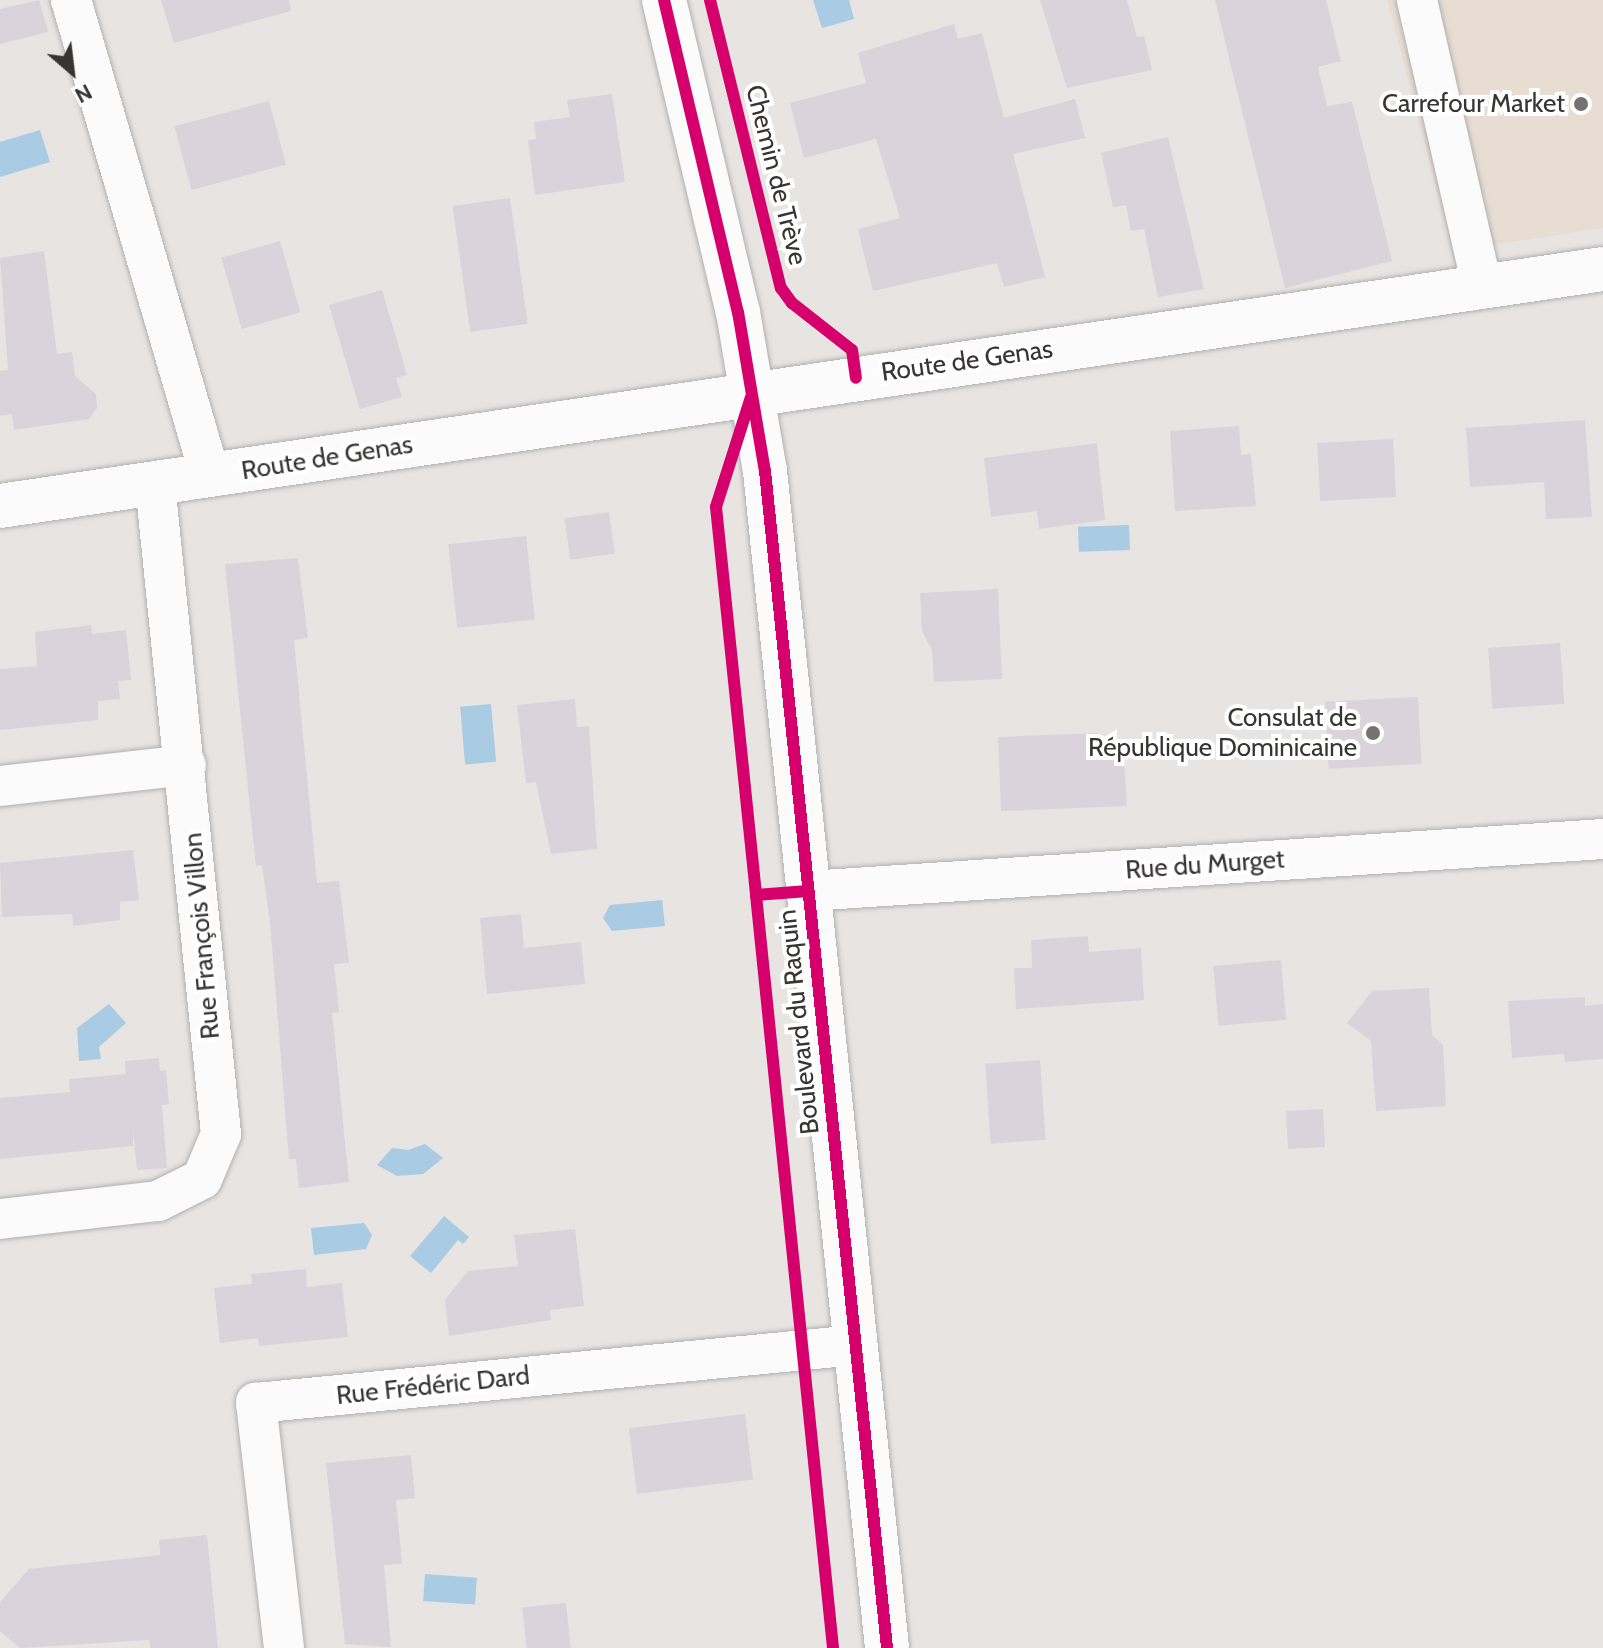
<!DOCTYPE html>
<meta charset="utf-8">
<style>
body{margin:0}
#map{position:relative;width:1603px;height:1648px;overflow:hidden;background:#e7e4e2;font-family:Cabin,sans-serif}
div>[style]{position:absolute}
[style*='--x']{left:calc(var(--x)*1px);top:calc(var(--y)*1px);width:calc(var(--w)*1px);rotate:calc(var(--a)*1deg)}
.commercial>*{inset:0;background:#e7ddd3}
.water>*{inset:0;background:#aacbe4;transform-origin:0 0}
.building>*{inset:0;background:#dad3dc;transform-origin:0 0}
.roads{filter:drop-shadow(0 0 2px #b2b0ae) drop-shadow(0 0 2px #b2b0ae)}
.minor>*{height:40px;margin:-20px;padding:0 20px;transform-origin:20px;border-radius:20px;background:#fbfbfb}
.tertiary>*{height:44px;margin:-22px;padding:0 22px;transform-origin:22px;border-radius:22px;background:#fbfbfb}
.cycleway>*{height:12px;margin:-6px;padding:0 6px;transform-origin:6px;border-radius:6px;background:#d6006c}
.dots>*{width:22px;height:22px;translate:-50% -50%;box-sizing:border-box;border:4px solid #fff;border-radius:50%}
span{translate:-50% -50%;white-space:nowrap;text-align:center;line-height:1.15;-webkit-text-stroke:8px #fff;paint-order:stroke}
.poi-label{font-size:26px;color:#373534}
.right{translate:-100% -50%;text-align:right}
.street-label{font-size:26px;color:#373534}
.north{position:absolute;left:32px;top:32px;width:80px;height:80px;-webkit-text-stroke:6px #fff;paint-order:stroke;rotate:152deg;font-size:22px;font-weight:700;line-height:32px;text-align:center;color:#373534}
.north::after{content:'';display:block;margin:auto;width:28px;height:36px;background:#373534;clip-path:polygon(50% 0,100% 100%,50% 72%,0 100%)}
</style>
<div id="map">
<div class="commercial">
<i style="clip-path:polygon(1387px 0,1603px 0,1603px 228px,1453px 251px)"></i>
</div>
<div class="water">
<i style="clip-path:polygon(813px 0,849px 0,854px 19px,822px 28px)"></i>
<i style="clip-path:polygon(40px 130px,50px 162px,0 177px,0 142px)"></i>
<i style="left:1129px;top:525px;width:25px;height:51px;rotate:88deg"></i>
<i style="left:491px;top:704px;width:58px;height:31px;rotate:85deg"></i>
<i style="clip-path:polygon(662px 900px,665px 926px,612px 931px,603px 918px,610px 905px)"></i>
<i style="clip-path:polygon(109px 1004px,126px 1023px,99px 1047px,101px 1059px,79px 1061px,77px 1028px)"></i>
<i style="clip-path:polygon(425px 1144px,443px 1158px,423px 1174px,397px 1176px,377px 1165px,392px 1148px,408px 1150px)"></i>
<i style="clip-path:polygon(444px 1216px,469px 1237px,463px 1244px,458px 1240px,431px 1273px,410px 1256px)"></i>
<i style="clip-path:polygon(364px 1223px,372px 1235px,366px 1249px,314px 1255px,311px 1228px)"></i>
<i style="left:425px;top:1574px;width:52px;height:27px;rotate:4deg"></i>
</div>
<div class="building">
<i style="clip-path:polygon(39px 0,48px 32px,0 44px,0 9px)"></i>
<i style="clip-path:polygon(161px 0,289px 0,291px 11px,174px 43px)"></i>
<i style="clip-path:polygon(1040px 0,1127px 0,1137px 37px,1144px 36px,1152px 70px,1067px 88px)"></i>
<i style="clip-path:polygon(1215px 0,1326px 0,1341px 61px,1318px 67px,1327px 106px,1352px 102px,1392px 261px,1285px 288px)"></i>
<i style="clip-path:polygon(954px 24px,958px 39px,982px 33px,1004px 118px,1075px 99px,1085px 138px,1013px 154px,1045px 277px,1004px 287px,997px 263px,873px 291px,858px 229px,900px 218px,876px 139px,804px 158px,790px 103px,866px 83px,858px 53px)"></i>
<i style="clip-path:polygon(612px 94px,625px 182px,535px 195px,528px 140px,536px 139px,534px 122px,570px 117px,567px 100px)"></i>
<i style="left:269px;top:101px;width:66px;height:98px;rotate:75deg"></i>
<i style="clip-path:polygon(1168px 137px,1204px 289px,1158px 297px,1144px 229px,1131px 231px,1126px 205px,1113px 207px,1101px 153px)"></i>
<i style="left:510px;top:198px;width:127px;height:58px;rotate:82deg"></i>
<i style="left:280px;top:241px;width:74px;height:61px;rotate:74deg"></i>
<i style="clip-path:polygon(44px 251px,57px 354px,72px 352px,75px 376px,96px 394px,97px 408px,89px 419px,14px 430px,12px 414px,0 416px,0 371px,8px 370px,0 258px)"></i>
<i style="clip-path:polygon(382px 290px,407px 375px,396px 378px,402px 397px,360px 409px,329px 305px)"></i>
<i style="clip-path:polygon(1585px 420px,1592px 517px,1546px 519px,1544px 482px,1470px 487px,1466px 428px)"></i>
<i style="clip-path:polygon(1239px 426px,1241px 455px,1251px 454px,1256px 506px,1175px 511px,1170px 431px)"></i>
<i style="left:1393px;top:439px;width:58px;height:76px;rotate:87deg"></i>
<i style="clip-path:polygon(1097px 443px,1105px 520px,1039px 529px,1037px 511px,991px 517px,984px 458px)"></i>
<i style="left:609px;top:512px;width:42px;height:45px;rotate:82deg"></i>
<i style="left:526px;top:536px;width:84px;height:78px;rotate:84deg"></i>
<i style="clip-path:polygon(298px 558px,308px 638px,294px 640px,317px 883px,339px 881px,349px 963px,334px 964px,339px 1012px,332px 1013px,349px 1182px,299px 1188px,296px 1159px,289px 1159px,270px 922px,262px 865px,256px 866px,225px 564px)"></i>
<i style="clip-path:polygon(998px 589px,1002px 679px,934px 682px,932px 650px,922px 631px,920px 593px)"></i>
<i style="clip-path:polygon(91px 625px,92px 634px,126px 630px,131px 680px,118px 681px,120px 699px,98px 701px,98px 720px,0 730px,0 669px,37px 666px,35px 632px)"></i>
<i style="left:1560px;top:643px;width:61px;height:72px;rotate:86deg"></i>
<i style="left:1418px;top:697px;width:67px;height:93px;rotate:87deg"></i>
<i style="clip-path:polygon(575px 699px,577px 727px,589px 726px,597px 849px,551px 854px,536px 782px,526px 783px,517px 705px)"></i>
<i style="clip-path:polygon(1098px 733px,1099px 759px,1124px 758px,1127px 806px,1001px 811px,998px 737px)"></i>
<i style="clip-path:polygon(133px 850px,139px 900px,120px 902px,120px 920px,73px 926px,72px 914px,2px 917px,0 863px)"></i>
<i style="clip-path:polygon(521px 914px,524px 948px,581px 942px,585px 984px,487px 994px,480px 918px)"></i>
<i style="clip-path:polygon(1088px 936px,1089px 952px,1141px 948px,1144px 1000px,1016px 1009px,1014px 968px,1032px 968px,1031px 940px)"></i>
<i style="left:1281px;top:960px;width:60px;height:68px;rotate:85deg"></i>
<i style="clip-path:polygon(1429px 988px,1432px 1035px,1443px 1045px,1446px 1106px,1376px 1111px,1371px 1041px,1347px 1023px,1372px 991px)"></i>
<i style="clip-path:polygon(1585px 997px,1585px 1006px,1603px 1004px,1603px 1059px,1565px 1062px,1564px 1054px,1512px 1058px,1508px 1001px)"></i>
<i style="clip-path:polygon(159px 1058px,160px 1071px,166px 1070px,169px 1104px,162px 1105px,167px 1168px,137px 1170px,133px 1131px,133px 1146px,0 1159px,0 1098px,70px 1092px,69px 1079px,126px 1074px,125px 1061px)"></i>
<i style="left:1040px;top:1060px;width:80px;height:55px;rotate:86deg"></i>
<i style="left:1323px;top:1109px;width:38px;height:37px;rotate:87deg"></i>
<i style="clip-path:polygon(575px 1229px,584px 1306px,550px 1310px,551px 1320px,449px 1336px,445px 1300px,468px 1271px,518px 1266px,514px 1235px)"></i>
<i style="clip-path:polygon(306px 1269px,307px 1287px,342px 1283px,348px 1337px,259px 1346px,258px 1338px,220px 1343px,214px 1288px,252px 1284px,251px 1274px)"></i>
<i style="left:745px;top:1414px;width:66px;height:117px;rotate:83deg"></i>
<i style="clip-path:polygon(411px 1455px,415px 1498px,396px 1500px,402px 1564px,384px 1565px,391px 1647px,345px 1644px,326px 1463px)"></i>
<i style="clip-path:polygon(207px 1535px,218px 1648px,150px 1648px,149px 1640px,20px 1648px,0 1631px,0 1602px,29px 1569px,160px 1555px,159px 1540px)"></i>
<i style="left:566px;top:1603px;width:45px;height:44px;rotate:84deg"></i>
</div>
<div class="roads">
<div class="minor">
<i style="--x:71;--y:0;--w:496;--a:73.7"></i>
<i style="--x:1417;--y:0;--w:293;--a:77.2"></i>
<i style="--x:0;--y:786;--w:187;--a:-6.4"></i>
<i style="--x:808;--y:891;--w:797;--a:-3.74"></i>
<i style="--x:0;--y:1219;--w:159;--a:-6.5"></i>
<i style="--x:158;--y:1201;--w:49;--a:-26.6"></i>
<i style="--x:202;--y:1179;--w:49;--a:-67.1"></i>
<i style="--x:221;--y:1134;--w:654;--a:-95.79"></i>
<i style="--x:284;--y:1648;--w:247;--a:-96.5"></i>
<i style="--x:256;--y:1403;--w:603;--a:-5.52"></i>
</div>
<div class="tertiary">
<i style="--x:664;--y:0;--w:321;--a:76.7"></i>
<i style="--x:738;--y:312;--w:161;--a:80.4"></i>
<i style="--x:765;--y:471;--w:1183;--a:84.08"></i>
<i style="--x:0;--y:506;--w:1620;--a:-8.41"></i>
</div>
</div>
<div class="cycleway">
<i style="--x:664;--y:0;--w:321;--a:76.7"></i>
<i style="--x:738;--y:312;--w:161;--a:80.4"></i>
<i style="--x:765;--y:471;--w:1183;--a:84.08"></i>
<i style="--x:710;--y:0;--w:297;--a:76.2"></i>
<i style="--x:781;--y:288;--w:19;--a:54"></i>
<i style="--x:792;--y:303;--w:76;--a:38.1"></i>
<i style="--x:852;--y:350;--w:28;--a:82"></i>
<i style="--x:751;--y:397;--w:115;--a:107.7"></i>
<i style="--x:716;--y:507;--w:390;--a:84.1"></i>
<i style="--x:756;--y:895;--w:52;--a:-4.4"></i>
<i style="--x:756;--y:895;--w:757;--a:84.16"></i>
</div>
<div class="dots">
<i style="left:1581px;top:104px;background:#757271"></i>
<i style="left:1373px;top:733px;background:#757271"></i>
</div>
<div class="poi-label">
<span class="right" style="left:1565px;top:104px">Carrefour Market</span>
<span class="right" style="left:1357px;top:733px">Consulat de<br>République Dominicaine</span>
</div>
<div class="street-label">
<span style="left:776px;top:175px;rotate:76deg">Chemin de Trève</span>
<span style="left:967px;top:361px;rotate:-8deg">Route de Genas</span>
<span style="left:327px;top:458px;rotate:-9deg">Route de Genas</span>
<span style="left:1205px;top:865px;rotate:-4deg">Rue du Murget</span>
<span style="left:202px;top:936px;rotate:-95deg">Rue François Villon</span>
<span style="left:799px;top:1022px;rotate:-96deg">Boulevard du Raquin</span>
<span style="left:433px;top:1386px;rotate:-6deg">Rue Frédéric Dard</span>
</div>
<div class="north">N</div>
</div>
